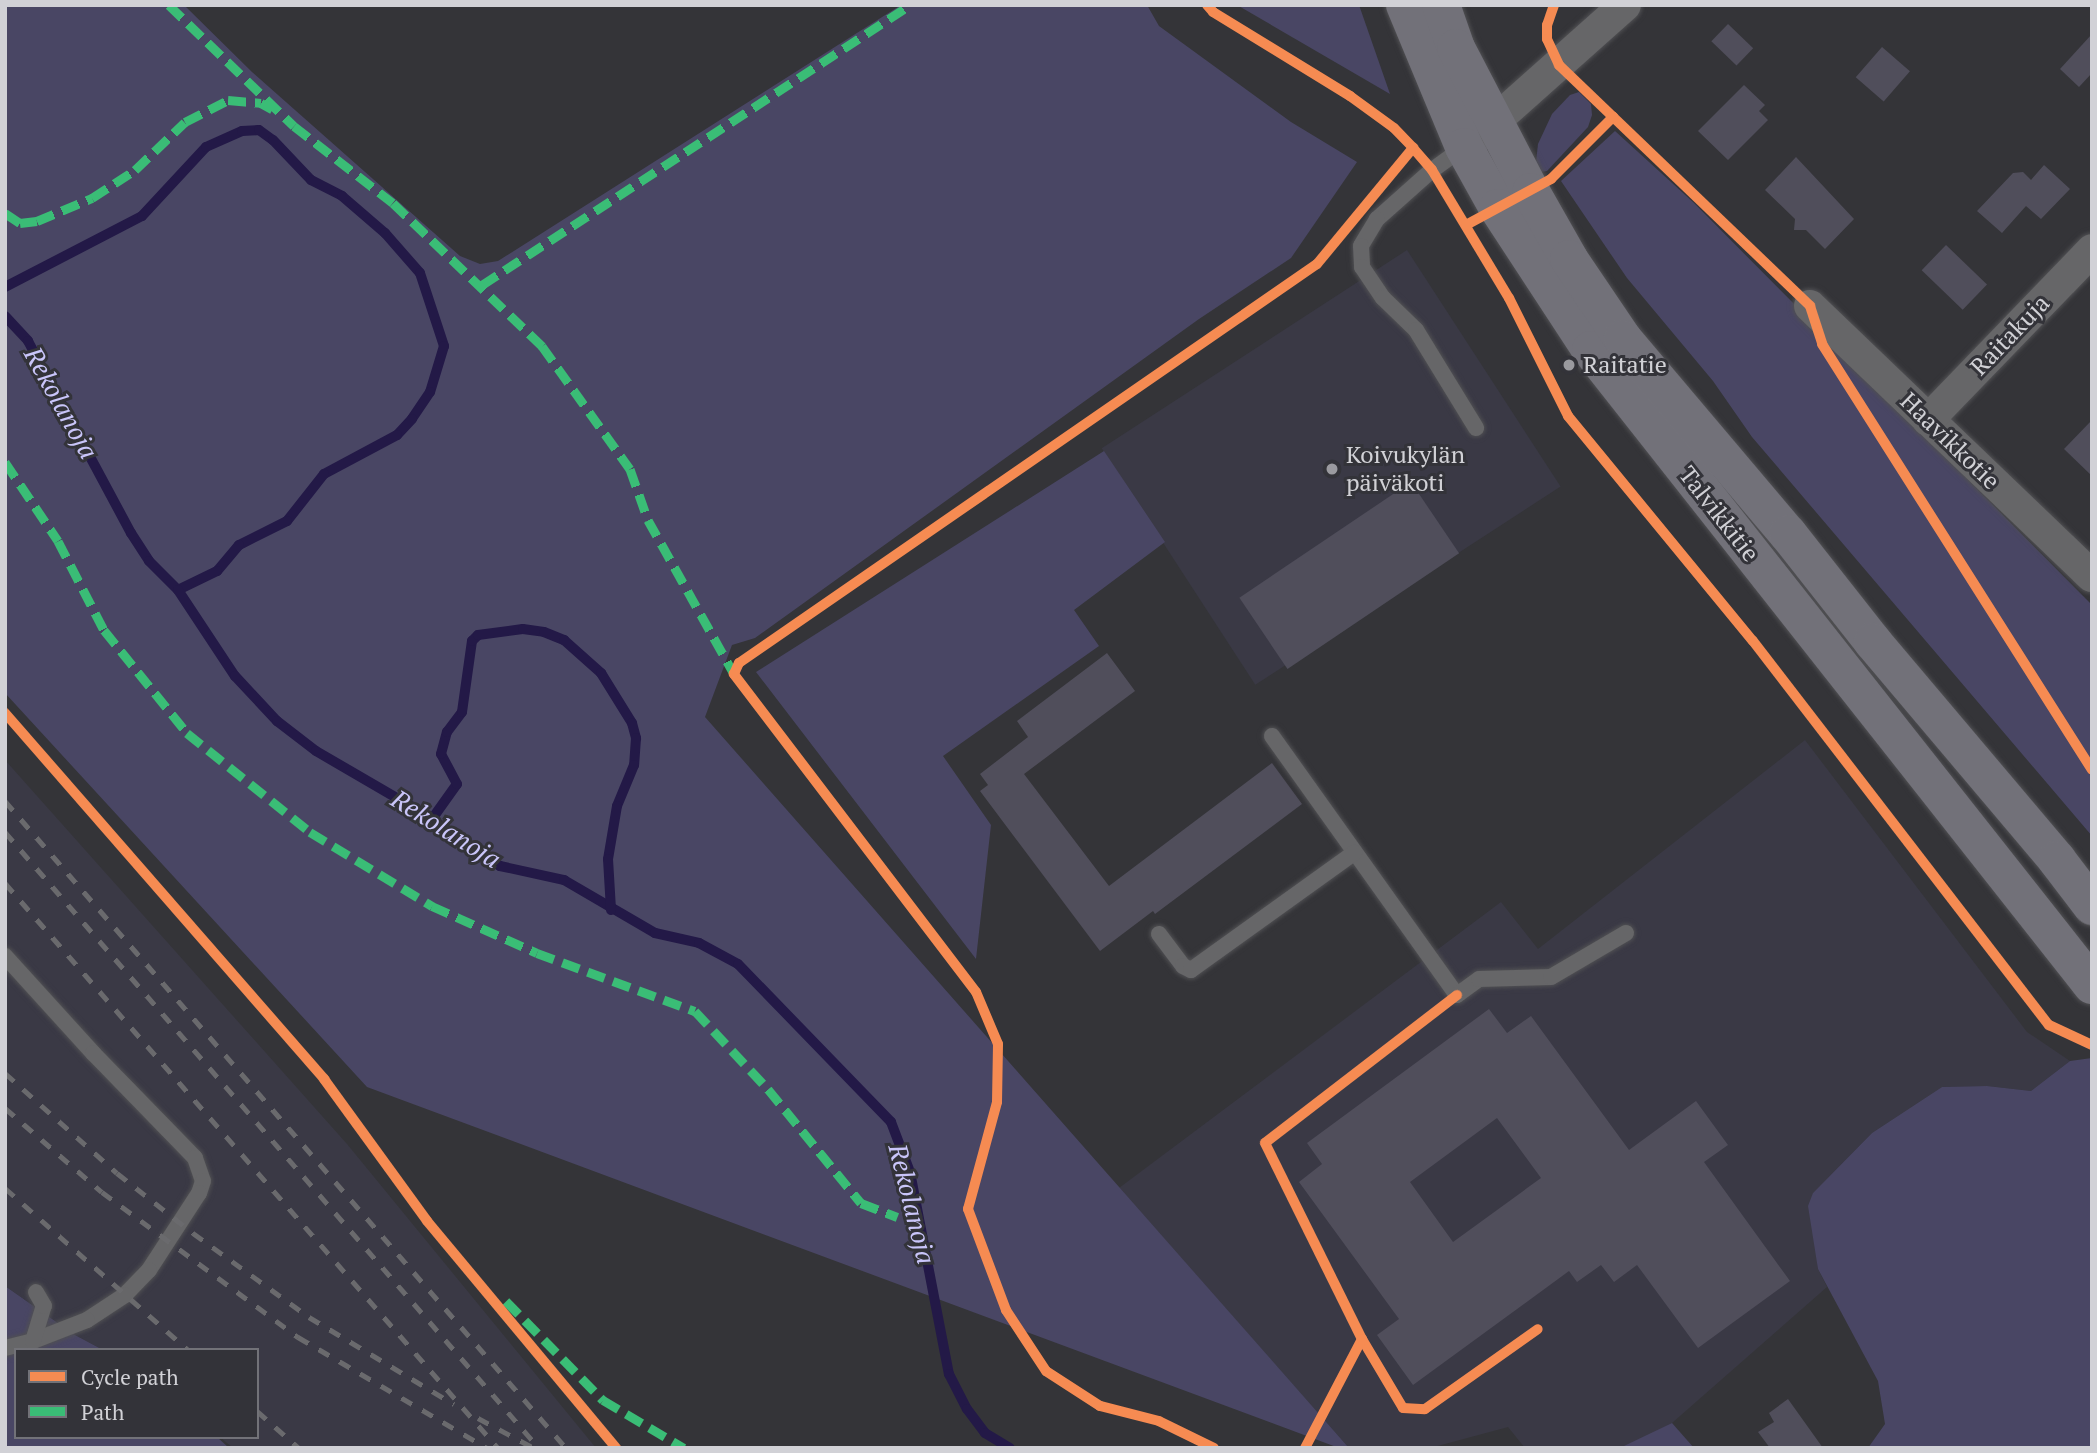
<!DOCTYPE html>
<meta charset="utf-8">
<style>
body{margin:0}
#map{position:relative;width:2097px;height:1453px;overflow:hidden;background:#343438;font-family:"PT Serif",serif}
div>[style]{position:absolute}
[style*='--x']{left:calc(var(--x)*1px);top:calc(var(--y)*1px);width:calc(var(--w)*1px);rotate:calc(var(--a)*1deg)}
.built>*{inset:0;background:#3a3945;transform-origin:0 0}
.green>*{inset:0;background:#494664}
.stream>*{height:10px;margin:-5px;padding:0 5px;transform-origin:5px;border-radius:5px;background:#231947}
.building>*{inset:0;background:#504e5b;transform-origin:0 0}
.roads{filter:drop-shadow(0 0 2px #505053) drop-shadow(0 0 2px #505053)}
.lane>*{height:16px;margin:-8px;padding:0 8px;transform-origin:8px;border-radius:8px;background:#666668}
.street>*{height:32px;margin:-16px;padding:0 16px;transform-origin:16px;border-radius:16px;background:#666668}
.primary>*{height:38px;margin:-19px;padding:0 19px;transform-origin:19px;border-radius:19px;background:#727179}
.rail>*{height:5px;margin-top:-2.5px;transform-origin:0;background:repeating-linear-gradient(90deg,#6a6a6d 0 12px,transparent 0 24px)}
.quiet>*{height:9px;margin-top:-4.5px;transform-origin:0;background:repeating-linear-gradient(90deg,#3abd76 0 18px,transparent 0 27px)}
.cycleway>*{height:10px;margin:-5px;padding:0 5px;transform-origin:5px;border-radius:5px;background:#f68b52}
.dots>*{width:19px;height:19px;translate:-50% -50%;box-sizing:border-box;border:4px solid #333339;border-radius:50%}
span{translate:-50% -50%;white-space:nowrap;text-align:center;line-height:1.15;-webkit-text-stroke:6px #333339;paint-order:stroke}
.street-label{font-size:24px;color:#d1d1d6}
.poi-label{font-size:24px;color:#d1d1d6}
.left{translate:0 -50%;text-align:left}
.water-label{font-size:26px;color:#c9c5f9;font-style:italic}
.frame{position:absolute;inset:0;border:7px solid #d1d1d6;pointer-events:none}
.legend{position:absolute;left:14px;top:1348px;width:245px;height:91px;box-sizing:border-box;background:#333339;border:2px solid #727278;margin:0;padding:9px 12px;list-style:none;font-size:21px;color:#d1d1d6}
.legend li{display:flex;align-items:center;gap:14px;height:35px}
.legend b{width:35px;border:2px solid #727278}
</style>
<div id="map">
<div class="built">
<i style="left:1407px;top:250px;width:282px;height:364px;rotate:57deg"></i>
<i style="clip-path:polygon(1805px 740px,2027px 1032px,2070px 1061px,2031px 1091px,1987px 1086px,1942px 1087px,1872px 1133px,1813px 1193px,1818px 1269px,1827px 1287px,1672px 1423px,1624px 1448px,1525px 1448px,1508px 1427px,1430px 1448px,1349px 1448px,1119px 1188px,1501px 902px,1538px 949px)"></i>
<i style="clip-path:polygon(5px 760px,347px 1144px,596px 1448px,233px 1448px,220px 1437px,257px 1437px,257px 1350px,103px 1350px,75px 1335px,5px 1286px)"></i>
</div>
<div class="green">
<i style="clip-path:polygon(5px 5px,184px 5px,252px 72px,460px 256px,480px 264px,498px 261px,901px 5px,1147px 5px,1159px 26px,1291px 122px,1357px 162px,1291px 258px,1199px 319px,755px 638px,732px 645px,705px 717px,1349px 1448px,1339px 1448px,367px 1087px,5px 693px)"></i>
<i style="clip-path:polygon(1237px 5px,1359px 5px,1390px 94px)"></i>
<i style="clip-path:polygon(1579px 92px,1591px 104px,1592px 115px,1588px 127px,1547px 171px,1541px 172px,1536px 162px,1538px 144px,1552px 114px,1570px 95px)"></i>
<i style="clip-path:polygon(1615px 131px,1694px 203px,2092px 605px,2092px 836px,1752px 437px,1713px 381px,1627px 278px,1561px 181px)"></i>
<i style="clip-path:polygon(1104px 451px,1165px 542px,1074px 610px,1099px 646px,943px 756px,991px 825px,976px 959px,756px 672px)"></i>
<i style="clip-path:polygon(2092px 1058px,2092px 1448px,1868px 1448px,1885px 1424px,1878px 1381px,1818px 1269px,1808px 1206px,1813px 1193px,1872px 1133px,1942px 1087px,1987px 1086px,2031px 1091px,2070px 1061px)"></i>
<i style="clip-path:polygon(5px 1286px,75px 1335px,103px 1350px,16px 1350px,16px 1437px,217px 1437px,229px 1448px,5px 1448px)"></i>
<i style="clip-path:polygon(1672px 1423px,1694px 1448px,1624px 1448px,1624px 1446px)"></i>
</div>
<div class="stream">
<i style="--x:5;--y:287;--w:154;--a:-27.4"></i>
<i style="--x:142;--y:216;--w:94;--a:-47.2"></i>
<i style="--x:206;--y:147;--w:39;--a:-24"></i>
<i style="--x:242;--y:131;--w:17;--a:-3"></i>
<i style="--x:259;--y:130;--w:17;--a:36"></i>
<i style="--x:273;--y:140;--w:55;--a:46.5"></i>
<i style="--x:311;--y:180;--w:35;--a:27"></i>
<i style="--x:342;--y:196;--w:57;--a:40.7"></i>
<i style="--x:385;--y:233;--w:53;--a:48.8"></i>
<i style="--x:420;--y:273;--w:77;--a:71.8"></i>
<i style="--x:444;--y:346;--w:48;--a:106.9"></i>
<i style="--x:430;--y:392;--w:32;--a:124"></i>
<i style="--x:412;--y:419;--w:22;--a:133"></i>
<i style="--x:397;--y:435;--w:83;--a:151.9"></i>
<i style="--x:324;--y:474;--w:60;--a:128.2"></i>
<i style="--x:287;--y:521;--w:54;--a:153.4"></i>
<i style="--x:239;--y:545;--w:34;--a:130"></i>
<i style="--x:217;--y:571;--w:43;--a:154"></i>
<i style="--x:5;--y:316;--w:34;--a:47"></i>
<i style="--x:28;--y:341;--w:218;--a:61.8"></i>
<i style="--x:131;--y:533;--w:33;--a:57"></i>
<i style="--x:149;--y:561;--w:41;--a:45"></i>
<i style="--x:178;--y:590;--w:103;--a:56.5"></i>
<i style="--x:235;--y:676;--w:62;--a:47"></i>
<i style="--x:277;--y:721;--w:49;--a:37.6"></i>
<i style="--x:316;--y:751;--w:119;--a:30.2"></i>
<i style="--x:419;--y:811;--w:98;--a:34.2"></i>
<i style="--x:500;--y:866;--w:66;--a:12.3"></i>
<i style="--x:564;--y:880;--w:105;--a:30.2"></i>
<i style="--x:655;--y:933;--w:45;--a:12.8"></i>
<i style="--x:699;--y:943;--w:44;--a:28.3"></i>
<i style="--x:738;--y:964;--w:220;--a:45.9"></i>
<i style="--x:891;--y:1122;--w:53;--a:69.2"></i>
<i style="--x:910;--y:1172;--w:206;--a:79.1"></i>
<i style="--x:949;--y:1374;--w:39;--a:63"></i>
<i style="--x:967;--y:1409;--w:30;--a:53"></i>
<i style="--x:985;--y:1433;--w:29;--a:31"></i>
<i style="--x:432;--y:819;--w:43;--a:-54.5"></i>
<i style="--x:457;--y:784;--w:34;--a:-118"></i>
<i style="--x:441;--y:754;--w:23;--a:-75"></i>
<i style="--x:447;--y:732;--w:25;--a:-53"></i>
<i style="--x:462;--y:712;--w:72;--a:-82"></i>
<i style="--x:472;--y:641;--w:8;--a:-45"></i>
<i style="--x:478;--y:635;--w:45;--a:-7.6"></i>
<i style="--x:523;--y:629;--w:21;--a:8"></i>
<i style="--x:544;--y:632;--w:22;--a:22"></i>
<i style="--x:564;--y:640;--w:50;--a:41.7"></i>
<i style="--x:601;--y:673;--w:59;--a:58.2"></i>
<i style="--x:632;--y:723;--w:16;--a:75"></i>
<i style="--x:636;--y:738;--w:27;--a:94"></i>
<i style="--x:634;--y:765;--w:44;--a:112.5"></i>
<i style="--x:617;--y:806;--w:54;--a:99.6"></i>
<i style="--x:608;--y:859;--w:51;--a:86.6"></i>
</div>
<div class="building">
<i style="left:1728px;top:24px;width:35px;height:24px;rotate:44deg"></i>
<i style="clip-path:polygon(2092px 34px,2092px 73px,2079px 87px,2060px 69px)"></i>
<i style="left:1882px;top:47px;width:37px;height:40px;rotate:41deg"></i>
<i style="clip-path:polygon(1744px 85px,1765px 105px,1759px 111px,1768px 120px,1728px 160px,1698px 131px)"></i>
<i style="clip-path:polygon(1796px 157px,1854px 219px,1825px 249px,1806px 230px,1794px 230px,1795px 219px,1765px 190px)"></i>
<i style="clip-path:polygon(2044px 165px,2070px 189px,2041px 219px,2026px 206px,2002px 233px,1977px 211px,2013px 173px,2023px 172px,2031px 180px)"></i>
<i style="left:1946px;top:245px;width:57px;height:35px;rotate:44deg"></i>
<i style="clip-path:polygon(2092px 420px,2092px 476px,2064px 449px)"></i>
<i style="left:1411px;top:482px;width:86px;height:207px;rotate:56deg"></i>
<i style="clip-path:polygon(1107px 653px,1135px 691px,1024px 774px,1109px 886px,1272px 763px,1302px 804px,1155px 914px,1153px 911px,1100px 951px,980px 791px,988px 785px,980px 774px,1028px 737px,1017px 721px)"></i>
<i style="clip-path:polygon(evenodd,1489px 1009px,1507px 1033px,1531px 1016px,1629px 1150px,1696px 1101px,1728px 1145px,1704px 1162px,1790px 1281px,1698px 1348px,1637px 1265px,1614px 1282px,1601px 1265px,1577px 1282px,1569px 1271px,1413px 1385px,1377px 1335px,1399px 1319px,1299px 1182px,1322px 1164px,1307px 1143px,1489px 1009px,1497px 1118px,1541px 1178px,1453px 1242px,1410px 1182px,1497px 1118px)"></i>
<i style="clip-path:polygon(1788px 1399px,1823px 1448px,1770px 1448px,1758px 1432px,1774px 1422px,1769px 1413px)"></i>
</div>
<div class="roads">
<div class="lane">
<i style="--x:1464;--y:147;--w:39;--a:144"></i>
<i style="--x:1432;--y:170;--w:74;--a:138.3"></i>
<i style="--x:1377;--y:219;--w:31;--a:121"></i>
<i style="--x:1361;--y:246;--w:21;--a:87"></i>
<i style="--x:1362;--y:267;--w:37;--a:56"></i>
<i style="--x:1383;--y:298;--w:46;--a:44.1"></i>
<i style="--x:1416;--y:330;--w:115;--a:58.5"></i>
<i style="--x:1272;--y:736;--w:318;--a:54.5"></i>
<i style="--x:1457;--y:995;--w:27;--a:-36"></i>
<i style="--x:1479;--y:979;--w:72;--a:-1.6"></i>
<i style="--x:1551;--y:977;--w:87;--a:-30.4"></i>
<i style="--x:1159;--y:934;--w:40;--a:53"></i>
<i style="--x:1183;--y:966;--w:9;--a:27"></i>
<i style="--x:1191;--y:970;--w:201;--a:-35.7"></i>
<i style="--x:5;--y:956;--w:131;--a:47.8"></i>
<i style="--x:93;--y:1053;--w:146;--a:45.8"></i>
<i style="--x:195;--y:1158;--w:24;--a:71"></i>
<i style="--x:203;--y:1181;--w:13;--a:108"></i>
<i style="--x:199;--y:1193;--w:92;--a:123"></i>
<i style="--x:149;--y:1270;--w:35;--a:134"></i>
<i style="--x:125;--y:1295;--w:45;--a:146.7"></i>
<i style="--x:87;--y:1320;--w:58;--a:158.7"></i>
<i style="--x:5;--y:1348;--w:29;--a:-14"></i>
<i style="--x:33;--y:1341;--w:37;--a:-73"></i>
<i style="--x:44;--y:1306;--w:16;--a:-120"></i>
</div>
<div class="street">
<i style="--x:1477;--y:137;--w:198;--a:-41.7"></i>
<i style="--x:1810;--y:306;--w:390;--a:43.8"></i>
<i style="--x:1928;--y:420;--w:236;--a:-46"></i>
</div>
<div class="primary">
<i style="--x:1405;--y:5;--w:154;--a:67.4"></i>
<i style="--x:1464;--y:147;--w:70;--a:60.9"></i>
<i style="--x:1498;--y:208;--w:170;--a:56.8"></i>
<i style="--x:1591;--y:350;--w:809;--a:51.73"></i>
<i style="--x:1441;--y:5;--w:46;--a:70.8"></i>
<i style="--x:1456;--y:48;--w:162;--a:62.5"></i>
<i style="--x:1531;--y:192;--w:77;--a:60.4"></i>
<i style="--x:1569;--y:259;--w:97;--a:56"></i>
<i style="--x:1623;--y:339;--w:255;--a:49.8"></i>
<i style="--x:1788;--y:534;--w:137;--a:51.8"></i>
<i style="--x:1873;--y:642;--w:285;--a:49.8"></i>
<i style="--x:2057;--y:860;--w:58;--a:52.7"></i>
</div>
</div>
<div class="rail">
<i style="--x:5;--y:801;--w:856;--a:49.07"></i>
<i style="--x:5;--y:832;--w:815;--a:49.08"></i>
<i style="--x:5;--y:883;--w:750;--a:48.89"></i>
<i style="--x:5;--y:1073;--w:150;--a:41.8"></i>
<i style="--x:117;--y:1173;--w:97;--a:38.3"></i>
<i style="--x:193;--y:1233;--w:143;--a:35.9"></i>
<i style="--x:309;--y:1317;--w:169;--a:31"></i>
<i style="--x:5;--y:1108;--w:128;--a:40.9"></i>
<i style="--x:102;--y:1192;--w:244;--a:36.5"></i>
<i style="--x:298;--y:1337;--w:219;--a:30.4"></i>
<i style="--x:5;--y:1188;--w:244;--a:41.5"></i>
<i style="--x:257;--y:1411;--w:56;--a:41.4"></i>
<i style="--x:478;--y:1418;--w:64;--a:28.2"></i>
</div>
<div class="quiet">
<i style="--x:169;--y:5;--w:174;--a:44.1"></i>
<i style="--x:294;--y:126;--w:125;--a:37.9"></i>
<i style="--x:393;--y:203;--w:207;--a:43.8"></i>
<i style="--x:542;--y:346;--w:151;--a:54.4"></i>
<i style="--x:630;--y:469;--w:54;--a:70.6"></i>
<i style="--x:648;--y:520;--w:176;--a:60.8"></i>
<i style="--x:5;--y:213;--w:18;--a:34"></i>
<i style="--x:20;--y:223;--w:17;--a:-7"></i>
<i style="--x:37;--y:221;--w:60;--a:-22.7"></i>
<i style="--x:92;--y:198;--w:51;--a:-33.1"></i>
<i style="--x:135;--y:170;--w:69;--a:-43.8"></i>
<i style="--x:185;--y:122;--w:48;--a:-27.1"></i>
<i style="--x:228;--y:100;--w:33;--a:5"></i>
<i style="--x:261;--y:103;--w:13;--a:29"></i>
<i style="--x:482;--y:285;--w:511;--a:-33.19"></i>
<i style="--x:5;--y:462;--w:95;--a:56.1"></i>
<i style="--x:58;--y:541;--w:100;--a:62.7"></i>
<i style="--x:104;--y:630;--w:132;--a:51.1"></i>
<i style="--x:187;--y:733;--w:158;--a:38.8"></i>
<i style="--x:310;--y:832;--w:143;--a:31.2"></i>
<i style="--x:432;--y:906;--w:115;--a:24.1"></i>
<i style="--x:537;--y:953;--w:168;--a:20.2"></i>
<i style="--x:695;--y:1011;--w:107;--a:46.9"></i>
<i style="--x:768;--y:1089;--w:147;--a:50.8"></i>
<i style="--x:861;--y:1203;--w:39;--a:21"></i>
<i style="--x:506;--y:1301;--w:139;--a:45.6"></i>
<i style="--x:603;--y:1400;--w:94;--a:30.7"></i>
</div>
<div class="cycleway">
<i style="--x:1207;--y:5;--w:9;--a:49"></i>
<i style="--x:1213;--y:12;--w:161;--a:31.5"></i>
<i style="--x:1350;--y:96;--w:54;--a:36"></i>
<i style="--x:1394;--y:128;--w:28;--a:46"></i>
<i style="--x:1413;--y:148;--w:29;--a:49"></i>
<i style="--x:1432;--y:170;--w:149;--a:59"></i>
<i style="--x:1509;--y:298;--w:132;--a:63.4"></i>
<i style="--x:1568;--y:416;--w:291;--a:50.6"></i>
<i style="--x:1753;--y:641;--w:485;--a:52.4"></i>
<i style="--x:2049;--y:1025;--w:47;--a:24.9"></i>
<i style="--x:1554;--y:5;--w:21;--a:109"></i>
<i style="--x:1547;--y:25;--w:14;--a:90"></i>
<i style="--x:1547;--y:39;--w:29;--a:65"></i>
<i style="--x:1559;--y:65;--w:348;--a:43.8"></i>
<i style="--x:1810;--y:306;--w:40;--a:72"></i>
<i style="--x:1822;--y:344;--w:504;--a:57.63"></i>
<i style="--x:1466;--y:225;--w:97;--a:-28.4"></i>
<i style="--x:1551;--y:179;--w:88;--a:-45"></i>
<i style="--x:5;--y:713;--w:486;--a:48.9"></i>
<i style="--x:324;--y:1079;--w:175;--a:54"></i>
<i style="--x:427;--y:1221;--w:295;--a:50.2"></i>
<i style="--x:1457;--y:995;--w:242;--a:142.4"></i>
<i style="--x:1265;--y:1143;--w:219;--a:63.7"></i>
<i style="--x:1362;--y:1339;--w:80;--a:59.3"></i>
<i style="--x:1403;--y:1408;--w:22;--a:3"></i>
<i style="--x:1425;--y:1409;--w:138;--a:-35.3"></i>
<i style="--x:1214;--y:1448;--w:61;--a:-153.9"></i>
<i style="--x:1159;--y:1421;--w:61;--a:-165.7"></i>
<i style="--x:1100;--y:1406;--w:64;--a:-147.1"></i>
<i style="--x:1046;--y:1371;--w:73;--a:-123.3"></i>
<i style="--x:1006;--y:1310;--w:108;--a:-110.6"></i>
<i style="--x:968;--y:1209;--w:111;--a:-74.8"></i>
<i style="--x:997;--y:1102;--w:58;--a:-89"></i>
<i style="--x:998;--y:1044;--w:56;--a:-112.9"></i>
<i style="--x:976;--y:992;--w:400;--a:-127.3"></i>
<i style="--x:734;--y:674;--w:12;--a:-66"></i>
<i style="--x:739;--y:663;--w:702;--a:-34.62"></i>
<i style="--x:1317;--y:264;--w:151;--a:-50.4"></i>
<i style="--x:1305;--y:1448;--w:123;--a:-62.4"></i>
</div>
<div class="dots">
<i style="left:1569px;top:365px;background:#9a9a9f"></i>
<i style="left:1332px;top:469px;background:#9a9a9f"></i>
</div>
<div class="street-label">
<span style="left:2010px;top:335px;rotate:-46deg">Raitakuja</span>
<span style="left:1950px;top:441px;rotate:44deg">Haavikkotie</span>
<span style="left:1719px;top:514px;rotate:52deg">Talvikkitie</span>
</div>
<div class="poi-label">
<span class="left" style="left:1583px;top:365px">Raitatie</span>
<span class="left" style="left:1346px;top:469px">Koivukylän<br>päiväkoti</span>
</div>
<div class="water-label">
<span style="left:61px;top:403px;rotate:61deg">Rekolanoja</span>
<span style="left:446px;top:829px;rotate:32deg">Rekolanoja</span>
<span style="left:912px;top:1204px;rotate:76deg">Rekolanoja</span>
</div>
<div class="frame"></div>
<ul class="legend">
<li><b style="height:9px;background:#f68b52"></b>Cycle path</li>
<li><b style="height:9px;background:#3abd76"></b>Path</li>
</ul>
</div>
